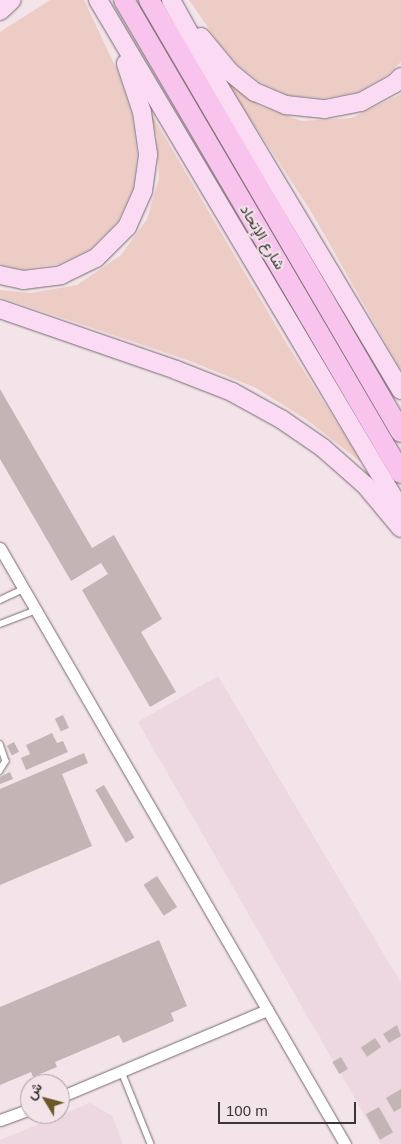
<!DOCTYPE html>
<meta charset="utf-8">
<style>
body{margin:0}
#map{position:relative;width:401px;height:1144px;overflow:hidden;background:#f2e4e9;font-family:Arial,Vazirmatn,sans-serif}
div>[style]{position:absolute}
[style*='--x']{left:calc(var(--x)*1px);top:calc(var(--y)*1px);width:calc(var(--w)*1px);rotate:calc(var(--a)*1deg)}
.built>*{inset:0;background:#edd7e0}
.green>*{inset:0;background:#edccc6}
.building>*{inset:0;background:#c3b5b6;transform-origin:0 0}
.roads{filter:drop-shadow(0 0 1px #776b70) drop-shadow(0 0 1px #776b70)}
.lane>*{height:5.5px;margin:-2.75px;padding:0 2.75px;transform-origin:2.75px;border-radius:2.75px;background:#fff}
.street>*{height:11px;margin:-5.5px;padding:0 5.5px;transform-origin:5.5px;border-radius:5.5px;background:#fff}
.primary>*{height:18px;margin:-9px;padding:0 9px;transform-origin:9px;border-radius:9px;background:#fbdbf4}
.highway>*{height:20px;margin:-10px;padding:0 10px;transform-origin:10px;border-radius:10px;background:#f8c3ed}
span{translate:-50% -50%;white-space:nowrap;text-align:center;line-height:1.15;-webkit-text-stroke:4px #f2e4e9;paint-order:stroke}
.street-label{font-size:15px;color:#3a3537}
.north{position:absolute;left:20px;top:1074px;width:50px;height:50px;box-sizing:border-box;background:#f2e4e9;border:1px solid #a89ea2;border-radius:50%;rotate:307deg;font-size:14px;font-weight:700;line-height:20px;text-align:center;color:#3a3537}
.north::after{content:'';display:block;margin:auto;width:18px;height:22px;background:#6b5826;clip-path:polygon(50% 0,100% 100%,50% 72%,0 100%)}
.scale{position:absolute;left:218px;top:1102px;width:138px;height:22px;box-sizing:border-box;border:2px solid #3a3537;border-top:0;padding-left:6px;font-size:15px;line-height:18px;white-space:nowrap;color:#3a3537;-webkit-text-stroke:4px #f2e4e9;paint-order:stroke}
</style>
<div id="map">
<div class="built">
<i style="clip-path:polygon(218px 676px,401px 983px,401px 1144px,381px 1144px,138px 722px)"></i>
<i style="clip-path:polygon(90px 1103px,112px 1116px,123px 1144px,0 1144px,0 1140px)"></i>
</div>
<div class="green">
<i style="clip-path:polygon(50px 0,84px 0,117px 70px,132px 115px,137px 154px,133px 188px,118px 221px,90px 249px,59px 264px,23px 269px,0 264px,0 32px)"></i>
<i style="clip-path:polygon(189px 0,401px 0,401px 62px,387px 75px,358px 92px,324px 98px,289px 95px,261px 83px,237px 64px,216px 39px)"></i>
<i style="clip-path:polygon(223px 77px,259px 106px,302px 121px,351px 118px,401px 94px,401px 370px,312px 213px)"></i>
<i style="clip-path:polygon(149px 110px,285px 341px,362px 463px,307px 420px,256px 388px,190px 361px,0 297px,0 290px,30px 293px,77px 285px,121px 255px,147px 219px,159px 178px,157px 136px)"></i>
</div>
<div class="building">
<i style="clip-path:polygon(0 389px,92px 548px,114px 535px,162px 619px,141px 632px,176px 692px,150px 707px,82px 590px,108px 574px,101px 563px,71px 581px,0 459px)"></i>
<i style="left:63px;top:715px;width:14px;height:9px;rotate:65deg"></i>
<i style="clip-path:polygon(52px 733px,57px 743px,63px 741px,68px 752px,26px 770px,21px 758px,30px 754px,26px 745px)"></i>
<i style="left:14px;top:742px;width:11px;height:8px;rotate:63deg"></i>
<i style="clip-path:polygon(84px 753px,88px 763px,62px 774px,92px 846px,0 885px,0 789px)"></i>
<i style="clip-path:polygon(10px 772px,13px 779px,0 784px,0 777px)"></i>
<i style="left:104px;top:785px;width:61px;height:10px;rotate:60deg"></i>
<i style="left:157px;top:876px;width:37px;height:16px;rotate:57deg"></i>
<i style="clip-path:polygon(159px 940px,187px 1006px,171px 1013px,174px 1021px,123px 1043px,119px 1035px,55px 1062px,57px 1067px,33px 1077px,31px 1072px,0 1085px,0 1007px)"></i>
<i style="clip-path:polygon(397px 1025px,401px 1036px,389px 1043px,383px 1034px)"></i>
<i style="left:375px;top:1038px;width:11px;height:17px;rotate:56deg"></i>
<i style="left:341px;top:1057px;width:14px;height:10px;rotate:60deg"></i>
<i style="clip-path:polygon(401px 1089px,401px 1108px,394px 1112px,386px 1098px)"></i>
<i style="left:379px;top:1107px;width:29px;height:15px;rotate:61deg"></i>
</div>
<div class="roads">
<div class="lane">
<i style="--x:0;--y:600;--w:26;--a:-25"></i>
<i style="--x:0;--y:624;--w:39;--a:-21"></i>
<i style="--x:0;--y:744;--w:18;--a:71"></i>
<i style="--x:6;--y:761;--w:12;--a:121"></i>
<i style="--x:122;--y:1072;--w:78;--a:68.1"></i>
</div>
<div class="street">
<i style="--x:0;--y:548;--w:689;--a:59.94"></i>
<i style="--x:60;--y:1097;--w:225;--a:-22.8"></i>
<i style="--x:0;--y:1120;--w:32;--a:-20"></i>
</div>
<div class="primary">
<i style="--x:98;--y:0;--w:593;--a:59.28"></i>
<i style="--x:171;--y:0;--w:87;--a:61.1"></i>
<i style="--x:213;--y:76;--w:366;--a:59.1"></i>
<i style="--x:0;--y:11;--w:16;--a:-43"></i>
<i style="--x:201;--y:37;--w:45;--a:50.4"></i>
<i style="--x:230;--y:72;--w:32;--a:39"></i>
<i style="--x:255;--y:92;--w:34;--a:23"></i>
<i style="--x:286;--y:105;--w:39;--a:6"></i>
<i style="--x:325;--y:109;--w:37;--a:-11"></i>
<i style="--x:361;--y:102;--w:38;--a:-29"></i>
<i style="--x:394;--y:84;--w:10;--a:-45"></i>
<i style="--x:0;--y:275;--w:24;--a:12"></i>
<i style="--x:23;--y:280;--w:38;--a:-7"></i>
<i style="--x:61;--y:275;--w:39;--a:-26"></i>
<i style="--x:96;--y:258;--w:44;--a:-45"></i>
<i style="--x:127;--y:227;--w:39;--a:-66"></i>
<i style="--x:143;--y:191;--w:37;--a:-82"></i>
<i style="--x:148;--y:154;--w:42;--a:-98.1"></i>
<i style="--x:142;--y:112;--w:51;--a:-108.4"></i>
<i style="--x:0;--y:309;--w:186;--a:19.1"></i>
<i style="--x:176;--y:370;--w:60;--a:21.4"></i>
<i style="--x:232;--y:392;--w:56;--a:28.9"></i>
<i style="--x:281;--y:419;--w:51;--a:34.6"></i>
<i style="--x:323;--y:448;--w:56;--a:41.4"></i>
<i style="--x:365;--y:485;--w:56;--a:50.1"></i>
</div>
<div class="highway">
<i style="--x:124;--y:0;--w:548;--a:59.65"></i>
<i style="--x:149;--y:0;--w:500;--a:59.74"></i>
</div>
</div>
<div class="street-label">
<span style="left:263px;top:237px;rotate:59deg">شارع الإتحاد</span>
</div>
<div class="north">ش</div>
<div class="scale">100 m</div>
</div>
